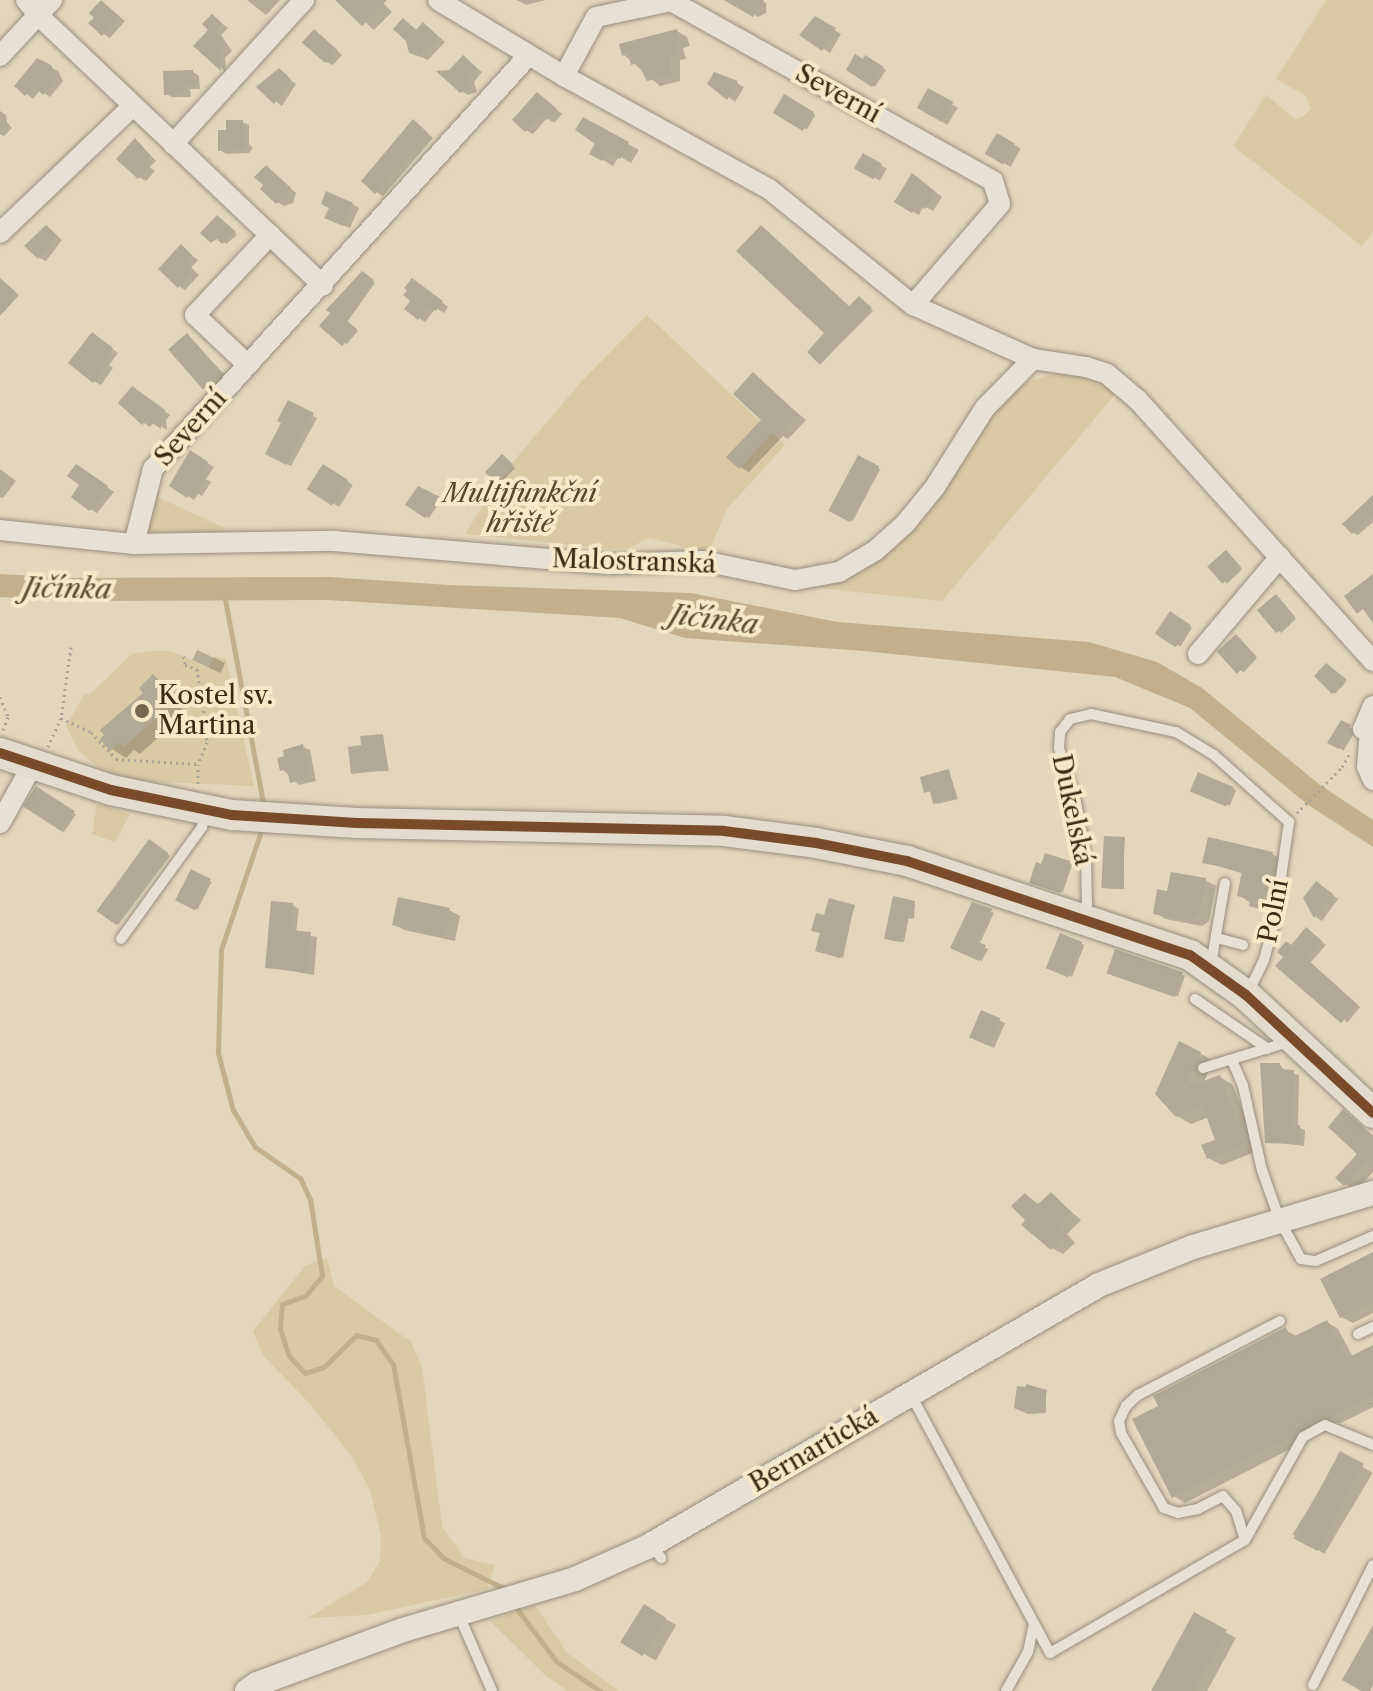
<!DOCTYPE html>
<meta charset="utf-8">
<style>
body{margin:0}
#map{position:relative;width:1373px;height:1691px;overflow:hidden;background:#e3d6bc;font-family:"Libre Caslon Text",serif}
div>[style]{position:absolute}
[style*='--x']{left:calc(var(--x)*1px);top:calc(var(--y)*1px);width:calc(var(--w)*1px);rotate:calc(var(--a)*1deg)}
.green>*{inset:0;background:#dbc8a5}
.water>*{inset:0;background:#c3af8d}
.shadow>*{inset:0;background:#0003;transform-origin:0 0}
.stream>*{height:5px;margin:-2.5px;padding:0 2.5px;transform-origin:2.5px;border-radius:2.5px;background:#c3af8d}
.building>*{inset:0;background:#b2a896;transform-origin:0 0}
.path>*{height:3px;margin-top:-1.5px;transform-origin:0;background:repeating-linear-gradient(90deg,#a9a296 0 2px,transparent 0 6px)}
.roads{filter:drop-shadow(0 0 2px #988e7d) drop-shadow(0 0 2px #988e7d)}
.service>*{height:10px;margin:-5px;padding:0 5px;transform-origin:5px;border-radius:5px;background:#e7e1d4}
.minor>*{height:20px;margin:-10px;padding:0 10px;transform-origin:10px;border-radius:10px;background:#e7e1d4}
.tertiary>*{height:24px;margin:-12px;padding:0 12px;transform-origin:12px;border-radius:12px;background:#e7e1d4}
.primary>*{height:30px;margin:-15px;padding:0 15px;transform-origin:15px;border-radius:15px;background:#e3dbcc}
.bus-1>*{height:10px;margin:-5px;padding:0 5px;transform-origin:5px;border-radius:5px;background:#7a4b2a}
.dots>*{width:22px;height:22px;translate:-50% -50%;box-sizing:border-box;border:4px solid #f7e8c9;border-radius:50%}
span{translate:-50% -50%;white-space:nowrap;text-align:center;line-height:1.15;-webkit-text-stroke:8px #f7e8c9;paint-order:stroke}
.street-label{font-size:26px;color:#3d2915}
.park-label{font-size:26px;color:#5b472e;font-style:italic}
.poi-label{font-size:26px;color:#3d2915}
.left{translate:0 -50%;text-align:left}
.water-label{font-size:28px;color:#614c33;font-style:italic}
</style>
<div id="map">
<div class="green">
<i style="clip-path:polygon(1326px 0,1373px 0,1373px 231px,1362px 246px,1233px 146px,1266px 95px,1295px 119px,1301px 118px,1311px 109px,1306px 96px,1276px 79px)"></i>
<i style="clip-path:polygon(647px 315px,785px 445px,727px 509px,708px 553px,649px 538px,629px 548px,610px 549px,465px 534px,497px 483px,514px 466px,512px 463px,581px 382px)"></i>
<i style="clip-path:polygon(1066px 370px,1085px 372px,1117px 392px,942px 601px,819px 588px,879px 554px,1005px 397px,1027px 382px)"></i>
<i style="clip-path:polygon(153px 495px,225px 528px,224px 532px,149px 532px)"></i>
<i style="clip-path:polygon(152px 651px,171px 651px,209px 668px,214px 656px,226px 659px,254px 786px,137px 781px,98px 768px,78px 750px,66px 726px,85px 693px,89px 695px,132px 654px)"></i>
<i style="clip-path:polygon(97px 804px,130px 814px,115px 842px,92px 834px)"></i>
<i style="clip-path:polygon(327px 1258px,334px 1286px,411px 1342px,422px 1367px,442px 1526px,464px 1558px,495px 1565px,487px 1589px,367px 1615px,308px 1618px,367px 1582px,380px 1561px,381px 1536px,370px 1490px,352px 1457px,310px 1404px,262px 1354px,253px 1331px,305px 1266px)"></i>
<i style="clip-path:polygon(535px 1605px,567px 1653px,619px 1691px,568px 1691px,546px 1676px,490px 1621px)"></i>
</div>
<div class="water">
<i style="clip-path:polygon(0 574px,71px 578px,329px 577px,449px 585px,691px 593px,837px 622px,1089px 642px,1157px 662px,1202px 688px,1320px 785px,1373px 820px,1373px 847px,1307px 804px,1190px 708px,1115px 677px,864px 651px,685px 638px,620px 618px,328px 600px,70px 601px,0 597px)"></i>
</div>
<div class="shadow">
<i style="clip-path:polygon(247px 0,280px 0,266px 15px)"></i>
<i style="clip-path:polygon(340px 0,380px 0,392px 12px,374px 30px)"></i>
<i style="clip-path:polygon(517px 0,546px 0,526px 5px)"></i>
<i style="clip-path:polygon(729px 0,760px 0,766px 3px,766px 13px,758px 17px)"></i>
<i style="clip-path:polygon(101px 2px,125px 21px,110px 38px,104px 34px,97px 17px)"></i>
<i style="clip-path:polygon(212px 16px,228px 28px,221px 35px,232px 51px,225px 58px,226px 72px,196px 45px,211px 30px)"></i>
<i style="clip-path:polygon(816px 19px,841px 34px,830px 53px,801px 35px)"></i>
<i style="clip-path:polygon(404px 20px,418px 31px,430px 29px,445px 42px,428px 60px,411px 52px)"></i>
<i style="clip-path:polygon(315px 31px,342px 55px,333px 65px,326px 62px)"></i>
<i style="clip-path:polygon(677px 31px,687px 37px,690px 46px,683px 48px,686px 59px,680px 60px,680px 81px,660px 86px,623px 54px)"></i>
<i style="clip-path:polygon(464px 58px,482px 72px,474px 82px,477px 92px,468px 95px,461px 91px,450px 72px)"></i>
<i style="clip-path:polygon(866px 58px,886px 70px,875px 87px,849px 69px)"></i>
<i style="clip-path:polygon(38px 61px,58px 71px,63px 81px,50px 97px,40px 90px,33px 99px,17px 86px)"></i>
<i style="clip-path:polygon(279px 71px,296px 84px,282px 106px,258px 87px)"></i>
<i style="clip-path:polygon(193px 72px,199px 76px,200px 89px,190px 89px,191px 97px,172px 97px,166px 94px)"></i>
<i style="clip-path:polygon(726px 77px,744px 87px,735px 102px,710px 83px)"></i>
<i style="left:929px;top:90px;width:34px;height:20px;rotate:32deg"></i>
<i style="clip-path:polygon(538px 94px,562px 114px,554px 123px,547px 118px,533px 134px,526px 130px)"></i>
<i style="left:784px;top:97px;width:36px;height:17px;rotate:30deg"></i>
<i style="clip-path:polygon(0 111px,6px 115px,7px 122px,12px 128px,4px 136px,0 134px)"></i>
<i style="clip-path:polygon(584px 120px,639px 150px,631px 163px,619px 156px,613px 166px,592px 153px,597px 143px)"></i>
<i style="clip-path:polygon(413px 121px,433px 138px,383px 196px,376px 192px)"></i>
<i style="clip-path:polygon(242px 122px,249px 125px,249px 144px,253px 148px,249px 153px,226px 154px,220px 150px,228px 132px)"></i>
<i style="left:998px;top:136px;width:26px;height:21px;rotate:29deg"></i>
<i style="clip-path:polygon(135px 140px,156px 161px,150px 167px,155px 171px,146px 181px,139px 177px)"></i>
<i style="left:864px;top:156px;width:26px;height:14px;rotate:29deg"></i>
<i style="clip-path:polygon(272px 172px,296px 193px,293px 203px,284px 206px,277px 202px)"></i>
<i style="clip-path:polygon(919px 179px,942px 197px,933px 211px,924px 206px,919px 215px,897px 202px)"></i>
<i style="clip-path:polygon(352px 204px,359px 208px,350px 228px,333px 221px)"></i>
<i style="clip-path:polygon(220px 219px,237px 235px,226px 244px,219px 238px,212px 242px)"></i>
<i style="clip-path:polygon(53px 232px,62px 240px,46px 261px,39px 258px)"></i>
<i style="clip-path:polygon(181px 247px,198px 260px,191px 268px,199px 275px,185px 290px,179px 286px)"></i>
<i style="clip-path:polygon(362px 274px,375px 283px,347px 322px,358px 331px,346px 345px,332px 313px)"></i>
<i style="clip-path:polygon(419px 284px,448px 307px,444px 313px,436px 308px,425px 322px,419px 318px)"></i>
<i style="clip-path:polygon(862px 300px,873px 311px,821px 363px)"></i>
<i style="clip-path:polygon(187px 336px,228px 378px,213px 392px,206px 388px)"></i>
<i style="clip-path:polygon(99px 339px,118px 353px,109px 365px,113px 368px,101px 385px,94px 381px)"></i>
<i style="clip-path:polygon(753px 375px,806px 420px,788px 439px,783px 436px,749px 472px,740px 467px,764px 419px)"></i>
<i style="clip-path:polygon(139px 393px,170px 415px,166px 420px,167px 430px,154px 422px,150px 427px,144px 423px)"></i>
<i style="clip-path:polygon(288px 403px,317px 418px,291px 466px,268px 453px,284px 423px)"></i>
<i style="clip-path:polygon(191px 453px,214px 467px,206px 479px,211px 482px,202px 496px,198px 494px,194px 500px,188px 496px)"></i>
<i style="clip-path:polygon(505px 458px,515px 468px,501px 483px,499px 482px)"></i>
<i style="left:859px;top:458px;width:24px;height:59px;rotate:28deg"></i>
<i style="left:324px;top:467px;width:34px;height:26px;rotate:32deg"></i>
<i style="clip-path:polygon(0 469px,16px 481px,3px 498px,0 497px)"></i>
<i style="clip-path:polygon(83px 471px,114px 492px,97px 513px,90px 509px,82px 485px)"></i>
<i style="clip-path:polygon(419px 489px,441px 500px,429px 518px,408px 505px)"></i>
<i style="clip-path:polygon(1373px 498px,1373px 522px,1358px 535px,1353px 533px)"></i>
<i style="left:1228px;top:554px;width:21px;height:21px;rotate:47deg"></i>
<i style="clip-path:polygon(1279px 598px,1296px 619px,1281px 633px,1279px 631px)"></i>
<i style="left:1170px;top:614px;width:26px;height:22px;rotate:32deg"></i>
<i style="clip-path:polygon(1239px 638px,1257px 658px,1244px 672px,1241px 671px)"></i>
<i style="left:197px;top:650px;width:31px;height:11px;rotate:25deg"></i>
<i style="clip-path:polygon(1326px 666px,1347px 681px,1335px 694px,1333px 692px)"></i>
<i style="clip-path:polygon(153px 677px,168px 685px,187px 705px,172px 718px,176px 721px,140px 754px,134px 750px,126px 758px,112px 749px)"></i>
<i style="left:1341px;top:722px;width:17px;height:23px;rotate:31deg"></i>
<i style="clip-path:polygon(383px 736px,389px 771px,353px 772px,363px 747px)"></i>
<i style="clip-path:polygon(303px 747px,310px 750px,316px 781px,299px 785px,282px 769px)"></i>
<i style="clip-path:polygon(949px 771px,958px 799px,937px 804px,932px 792px,926px 791px)"></i>
<i style="left:1199px;top:775px;width:40px;height:17px;rotate:22deg"></i>
<i style="left:37px;top:788px;width:47px;height:22px;rotate:34deg"></i>
<i style="clip-path:polygon(1124px 839px,1124px 889px,1106px 888px)"></i>
<i style="left:150px;top:841px;width:25px;height:86px;rotate:37deg"></i>
<i style="clip-path:polygon(1272px 854px,1283px 860px,1274px 914px,1262px 911px,1239px 895px,1244px 874px,1205px 862px)"></i>
<i style="left:1046px;top:855px;width:28px;height:30px;rotate:19deg"></i>
<i style="left:192px;top:872px;width:22px;height:31px;rotate:27deg"></i>
<i style="clip-path:polygon(1205px 880px,1216px 886px,1209px 921px,1202px 926px,1165px 919px,1155px 912px,1169px 894px)"></i>
<i style="clip-path:polygon(1323px 888px,1338px 899px,1322px 921px,1316px 917px,1305px 898px)"></i>
<i style="clip-path:polygon(915px 903px,914px 919px,909px 917px,904px 942px,889px 940px)"></i>
<i style="clip-path:polygon(973px 904px,994px 913px,979px 945px,988px 949px,982px 961px,953px 948px)"></i>
<i style="clip-path:polygon(292px 905px,299px 909px,296px 933px,317px 937px,314px 975px,267px 967px)"></i>
<i style="clip-path:polygon(854px 906px,843px 958px,820px 951px,826px 918px)"></i>
<i style="clip-path:polygon(449px 910px,460px 916px,455px 941px,404px 930px,394px 924px)"></i>
<i style="clip-path:polygon(1310px 932px,1326px 945px,1310px 963px,1360px 1007px,1347px 1023px,1292px 947px)"></i>
<i style="left:1061px;top:936px;width:25px;height:34px;rotate:21deg"></i>
<i style="left:1116px;top:952px;width:73px;height:22px;rotate:19deg"></i>
<i style="clip-path:polygon(999px 1020px,1005px 1023px,994px 1048px,978px 1040px)"></i>
<i style="clip-path:polygon(1200px 1053px,1213px 1061px,1203px 1084px,1220px 1077px,1233px 1085px,1258px 1151px,1222px 1165px,1208px 1158px,1218px 1141px,1209px 1117px,1191px 1124px,1177px 1116px,1157px 1094px)"></i>
<i style="clip-path:polygon(1280px 1065px,1285px 1071px,1299px 1075px,1298px 1127px,1305px 1130px,1304px 1146px,1267px 1141px)"></i>
<i style="clip-path:polygon(1343px 1112px,1373px 1135px,1373px 1172px,1356px 1190px,1345px 1184px,1360px 1154px)"></i>
<i style="clip-path:polygon(1051px 1194px,1081px 1220px,1067px 1234px,1075px 1243px,1063px 1254px,1052px 1248px,1028px 1221px,1026px 1195px,1040px 1205px)"></i>
<i style="clip-path:polygon(1373px 1254px,1373px 1313px,1353px 1323px,1341px 1317px)"></i>
<i style="clip-path:polygon(1327px 1322px,1338px 1329px,1353px 1357px,1373px 1347px,1373px 1407px,1341px 1423px,1333px 1423px,1306px 1441px,1185px 1503px,1174px 1496px,1285px 1330px,1298px 1337px)"></i>
<i style="clip-path:polygon(1046px 1392px,1046px 1413px,1032px 1414px,1016px 1407px)"></i>
<i style="left:1341px;top:1454px;width:37px;height:94px;rotate:31deg"></i>
<i style="left:645px;top:1607px;width:36px;height:41px;rotate:30deg"></i>
<i style="clip-path:polygon(1194px 1615px,1236px 1638px,1207px 1691px,1153px 1691px)"></i>
</div>
<div class="stream">
<i style="--x:224;--y:594;--w:218;--a:79.4"></i>
<i style="--x:263;--y:825;--w:132;--a:108.6"></i>
<i style="--x:221;--y:950;--w:103;--a:91.7"></i>
<i style="--x:218;--y:1053;--w:59;--a:75.3"></i>
<i style="--x:233;--y:1110;--w:43;--a:59.3"></i>
<i style="--x:255;--y:1147;--w:55;--a:34.6"></i>
<i style="--x:300;--y:1178;--w:23;--a:65"></i>
<i style="--x:310;--y:1199;--w:78;--a:81.1"></i>
<i style="--x:322;--y:1276;--w:26;--a:130"></i>
<i style="--x:305;--y:1296;--w:24;--a:161"></i>
<i style="--x:282;--y:1304;--w:25;--a:95"></i>
<i style="--x:280;--y:1329;--w:28;--a:72"></i>
<i style="--x:289;--y:1356;--w:23;--a:47"></i>
<i style="--x:305;--y:1373;--w:20;--a:-18"></i>
<i style="--x:324;--y:1367;--w:45;--a:-45"></i>
<i style="--x:356;--y:1335;--w:21;--a:14"></i>
<i style="--x:376;--y:1340;--w:29;--a:55"></i>
<i style="--x:393;--y:1364;--w:177;--a:79.9"></i>
<i style="--x:424;--y:1538;--w:28;--a:46"></i>
<i style="--x:443;--y:1558;--w:72;--a:26.6"></i>
<i style="--x:514;--y:1605;--w:71;--a:53"></i>
<i style="--x:557;--y:1662;--w:52;--a:34"></i>
</div>
<div class="building">
<i style="clip-path:polygon(101px 0,120px 17px,102px 36px,88px 23px,94px 18px,89px 13px)"></i>
<i style="clip-path:polygon(335px 0,387px 0,362px 26px)"></i>
<i style="clip-path:polygon(724px 0,764px 0,753px 17px)"></i>
<i style="clip-path:polygon(212px 14px,222px 23px,216px 31px,227px 46px,219px 54px,221px 71px,193px 46px,208px 30px,202px 24px)"></i>
<i style="clip-path:polygon(815px 16px,836px 28px,822px 51px,799px 35px)"></i>
<i style="clip-path:polygon(403px 18px,416px 30px,423px 22px,439px 37px,421px 57px,409px 53px,406px 41px,393px 29px)"></i>
<i style="left:314px;top:29px;width:31px;height:18px;rotate:42deg"></i>
<i style="clip-path:polygon(677px 29px,680px 41px,674px 42px,677px 53px,670px 55px,670px 76px,647px 81px,637px 63px,631px 65px,628px 54px,622px 56px,619px 44px)"></i>
<i style="clip-path:polygon(855px 54px,863px 59px,865px 55px,884px 67px,872px 87px,846px 70px)"></i>
<i style="clip-path:polygon(463px 55px,477px 68px,468px 78px,471px 88px,460px 93px,436px 71px,449px 70px)"></i>
<i style="clip-path:polygon(37px 58px,51px 65px,57px 77px,43px 95px,34px 87px,25px 96px,14px 86px)"></i>
<i style="clip-path:polygon(279px 68px,291px 79px,274px 104px,256px 87px)"></i>
<i style="clip-path:polygon(193px 70px,194px 86px,184px 86px,184px 94px,164px 95px,163px 71px)"></i>
<i style="clip-path:polygon(714px 72px,738px 81px,727px 100px,707px 84px)"></i>
<i style="left:928px;top:88px;width:29px;height:23px;rotate:29deg"></i>
<i style="clip-path:polygon(537px 92px,557px 109px,547px 120px,541px 115px,525px 132px,512px 120px)"></i>
<i style="left:784px;top:94px;width:35px;height:22px;rotate:31deg"></i>
<i style="clip-path:polygon(583px 117px,629px 142px,620px 159px,608px 152px,602px 161px,589px 154px,595px 144px,575px 130px)"></i>
<i style="clip-path:polygon(413px 119px,428px 133px,424px 140px,375px 194px,361px 181px)"></i>
<i style="clip-path:polygon(226px 120px,243px 120px,243px 139px,248px 143px,241px 150px,218px 151px,218px 130px,226px 130px)"></i>
<i style="left:997px;top:133px;width:21px;height:24px;rotate:31deg"></i>
<i style="clip-path:polygon(135px 138px,151px 156px,145px 162px,149px 167px,138px 179px,116px 159px)"></i>
<i style="left:863px;top:153px;width:22px;height:18px;rotate:30deg"></i>
<i style="clip-path:polygon(266px 165px,291px 188px,286px 193px,288px 200px,281px 199px,276px 204px,260px 189px,263px 185px,254px 177px)"></i>
<i style="clip-path:polygon(912px 173px,936px 192px,925px 209px,917px 204px,912px 213px,894px 202px)"></i>
<i style="clip-path:polygon(326px 191px,353px 203px,343px 226px,324px 218px,329px 208px,321px 204px)"></i>
<i style="clip-path:polygon(217px 215px,236px 232px,222px 244px,216px 238px,211px 243px,200px 233px)"></i>
<i style="clip-path:polygon(46px 225px,57px 235px,38px 259px,24px 246px)"></i>
<i style="clip-path:polygon(761px 225px,849px 306px,859px 296px,872px 308px,820px 365px,807px 352px,824px 333px,736px 251px)"></i>
<i style="clip-path:polygon(181px 244px,192px 255px,185px 263px,194px 270px,178px 288px,158px 269px)"></i>
<i style="clip-path:polygon(362px 271px,374px 280px,346px 320px,357px 329px,342px 346px,319px 326px,330px 313px,326px 310px)"></i>
<i style="clip-path:polygon(0 278px,19px 295px,0 316px)"></i>
<i style="clip-path:polygon(412px 278px,443px 301px,436px 311px,429px 305px,418px 320px,404px 309px,410px 301px,403px 295px,407px 290px,404px 288px)"></i>
<i style="clip-path:polygon(92px 332px,113px 348px,104px 360px,108px 363px,93px 383px,68px 363px)"></i>
<i style="left:187px;top:333px;width:53px;height:25px;rotate:49deg"></i>
<i style="clip-path:polygon(753px 372px,798px 414px,779px 436px,774px 431px,739px 469px,726px 457px,761px 420px,733px 394px)"></i>
<i style="clip-path:polygon(132px 386px,165px 410px,160px 416px,161px 429px,147px 419px,142px 425px,118px 403px)"></i>
<i style="clip-path:polygon(288px 400px,314px 413px,286px 465px,265px 454px,281px 423px,277px 421px)"></i>
<i style="clip-path:polygon(190px 450px,208px 462px,201px 474px,206px 477px,194px 494px,190px 492px,187px 498px,169px 486px)"></i>
<i style="left:502px;top:454px;width:16px;height:25px;rotate:43deg"></i>
<i style="left:858px;top:455px;width:24px;height:63px;rotate:28deg"></i>
<i style="clip-path:polygon(76px 464px,108px 486px,104px 497px,89px 511px,71px 497px,79px 485px,67px 476px)"></i>
<i style="left:323px;top:464px;width:30px;height:30px;rotate:33deg"></i>
<i style="clip-path:polygon(418px 486px,440px 497px,425px 518px,405px 505px)"></i>
<i style="clip-path:polygon(1373px 495px,1373px 516px,1352px 534px,1342px 524px)"></i>
<i style="left:1226px;top:550px;width:23px;height:25px;rotate:49deg"></i>
<i style="clip-path:polygon(1373px 574px,1373px 623px,1363px 609px,1357px 614px,1344px 596px)"></i>
<i style="left:1276px;top:594px;width:30px;height:25px;rotate:50deg"></i>
<i style="left:1170px;top:611px;width:25px;height:27px;rotate:34deg"></i>
<i style="left:1236px;top:634px;width:30px;height:26px;rotate:48deg"></i>
<i style="clip-path:polygon(1326px 663px,1346px 679px,1332px 694px,1314px 676px)"></i>
<i style="clip-path:polygon(153px 674px,173px 696px,159px 709px,162px 712px,124px 747px,120px 742px,110px 751px,100px 739px,104px 735px,100px 730px,143px 693px,139px 688px)"></i>
<i style="clip-path:polygon(1341px 720px,1351px 725px,1339px 749px,1327px 743px)"></i>
<i style="clip-path:polygon(383px 734px,387px 770px,351px 774px,348px 747px,361px 745px,360px 736px)"></i>
<i style="clip-path:polygon(303px 744px,311px 778px,290px 783px,287px 769px,280px 771px,277px 758px,284px 756px,283px 750px)"></i>
<i style="clip-path:polygon(949px 769px,956px 798px,933px 804px,930px 791px,924px 793px,920px 777px)"></i>
<i style="left:1198px;top:772px;width:39px;height:21px;rotate:23deg"></i>
<i style="left:36px;top:786px;width:46px;height:24px;rotate:33deg"></i>
<i style="left:1104px;top:836px;width:21px;height:52px;rotate:3deg"></i>
<i style="clip-path:polygon(1208px 837px,1273px 852px,1263px 910px,1249px 906px,1250px 899px,1237px 896px,1242px 871px,1202px 863px)"></i>
<i style="left:149px;top:839px;width:24px;height:89px;rotate:36deg"></i>
<i style="clip-path:polygon(1045px 853px,1070px 861px,1060px 893px,1029px 883px,1036px 862px,1041px 864px)"></i>
<i style="left:191px;top:869px;width:22px;height:35px;rotate:27deg"></i>
<i style="clip-path:polygon(1171px 872px,1206px 878px,1199px 915px,1191px 921px,1153px 914px,1157px 889px,1167px 891px)"></i>
<i style="clip-path:polygon(1316px 881px,1333px 894px,1314px 918px,1303px 898px)"></i>
<i style="clip-path:polygon(893px 896px,915px 901px,912px 919px,906px 917px,901px 942px,884px 939px)"></i>
<i style="left:398px;top:897px;width:53px;height:29px;rotate:12deg"></i>
<i style="clip-path:polygon(829px 898px,855px 905px,840px 958px,815px 951px,820px 933px,811px 931px,816px 913px,824px 915px)"></i>
<i style="clip-path:polygon(271px 901px,293px 903px,290px 930px,311px 932px,307px 972px,265px 968px)"></i>
<i style="clip-path:polygon(972px 902px,992px 909px,978px 942px,986px 945px,979px 961px,950px 948px)"></i>
<i style="clip-path:polygon(1306px 927px,1323px 942px,1307px 959px,1357px 1004px,1341px 1023px,1275px 966px,1283px 957px,1277px 952px,1286px 941px,1291px 945px)"></i>
<i style="left:1060px;top:933px;width:24px;height:38px;rotate:22deg"></i>
<i style="left:1115px;top:949px;width:72px;height:26px;rotate:19deg"></i>
<i style="left:981px;top:1010px;width:21px;height:30px;rotate:23deg"></i>
<i style="clip-path:polygon(1179px 1041px,1201px 1052px,1184px 1088px,1220px 1075px,1245px 1144px,1207px 1159px,1201px 1145px,1215px 1140px,1203px 1107px,1176px 1117px,1155px 1094px)"></i>
<i style="clip-path:polygon(1260px 1063px,1280px 1063px,1280px 1069px,1294px 1070px,1293px 1125px,1300px 1125px,1299px 1144px,1265px 1143px)"></i>
<i style="clip-path:polygon(1343px 1109px,1373px 1136px,1373px 1168px,1366px 1162px,1344px 1186px,1335px 1178px,1357px 1154px,1328px 1127px)"></i>
<i style="clip-path:polygon(1051px 1192px,1072px 1213px,1057px 1227px,1066px 1236px,1051px 1250px,1021px 1225px,1025px 1220px,1011px 1206px,1025px 1193px,1037px 1205px)"></i>
<i style="clip-path:polygon(1373px 1252px,1373px 1302px,1340px 1318px,1320px 1279px)"></i>
<i style="clip-path:polygon(1327px 1320px,1347px 1358px,1373px 1345px,1373px 1396px,1329px 1418px,1321px 1418px,1295px 1435px,1172px 1498px,1132px 1419px,1158px 1406px,1153px 1396px,1263px 1339px,1286px 1327px,1291px 1338px)"></i>
<i style="clip-path:polygon(1026px 1384px,1047px 1390px,1043px 1412px,1028px 1414px,1014px 1408px,1017px 1386px,1026px 1387px)"></i>
<i style="left:1340px;top:1451px;width:27px;height:99px;rotate:28deg"></i>
<i style="left:644px;top:1604px;width:26px;height:45px;rotate:32deg"></i>
<i style="clip-path:polygon(1194px 1612px,1227px 1630px,1194px 1691px,1151px 1691px)"></i>
<i style="clip-path:polygon(1373px 1625px,1373px 1685px,1370px 1691px,1361px 1691px,1342px 1680px)"></i>
</div>
<div class="path">
<i style="--x:71;--y:647;--w:72;--a:98"></i>
<i style="--x:61;--y:718;--w:33;--a:25"></i>
<i style="--x:91;--y:732;--w:37;--a:47"></i>
<i style="--x:116;--y:759;--w:82;--a:3.5"></i>
<i style="--x:184;--y:656;--w:9;--a:84"></i>
<i style="--x:185;--y:665;--w:13;--a:18"></i>
<i style="--x:197;--y:669;--w:52;--a:81.1"></i>
<i style="--x:205;--y:720;--w:22;--a:85"></i>
<i style="--x:207;--y:742;--w:24;--a:112"></i>
<i style="--x:198;--y:764;--w:22;--a:90"></i>
<i style="--x:0;--y:697;--w:22;--a:68"></i>
<i style="--x:8;--y:717;--w:14;--a:111"></i>
<i style="--x:48;--y:747;--w:32;--a:-66"></i>
<i style="--x:1297;--y:813;--w:64;--a:-45.6"></i>
<i style="--x:1342;--y:767;--w:16;--a:-60"></i>
</div>
<div class="roads">
<div class="service">
<i style="--x:1083;--y:916;--w:13;--a:-72"></i>
<i style="--x:1087;--y:904;--w:44;--a:-91.3"></i>
<i style="--x:1086;--y:860;--w:59;--a:-99.8"></i>
<i style="--x:1076;--y:802;--w:57;--a:-107.5"></i>
<i style="--x:1059;--y:748;--w:16;--a:-86"></i>
<i style="--x:1060;--y:732;--w:16;--a:-52"></i>
<i style="--x:1070;--y:719;--w:22;--a:-13"></i>
<i style="--x:1091;--y:714;--w:87;--a:12"></i>
<i style="--x:1176;--y:732;--w:44;--a:31.2"></i>
<i style="--x:1214;--y:755;--w:101;--a:41.8"></i>
<i style="--x:1289;--y:822;--w:98;--a:98.2"></i>
<i style="--x:1275;--y:919;--w:42;--a:105"></i>
<i style="--x:1264;--y:960;--w:37;--a:116"></i>
<i style="--x:1217;--y:938;--w:27;--a:15"></i>
<i style="--x:121;--y:939;--w:138;--a:-54.1"></i>
<i style="--x:202;--y:827;--w:15;--a:-74"></i>
<i style="--x:1211;--y:964;--w:82;--a:-80.2"></i>
<i style="--x:1195;--y:999;--w:88;--a:34.4"></i>
<i style="--x:1232;--y:1060;--w:28;--a:67"></i>
<i style="--x:1243;--y:1086;--w:86;--a:77.3"></i>
<i style="--x:1262;--y:1170;--w:54;--a:70.6"></i>
<i style="--x:1280;--y:1221;--w:43;--a:61.1"></i>
<i style="--x:1301;--y:1259;--w:15;--a:8"></i>
<i style="--x:1316;--y:1261;--w:62;--a:-23.7"></i>
<i style="--x:1203;--y:1068;--w:89;--a:-17"></i>
<i style="--x:1358;--y:1334;--w:17;--a:-25"></i>
<i style="--x:911;--y:1395;--w:293;--a:61.7"></i>
<i style="--x:1050;--y:1653;--w:225;--a:-30.1"></i>
<i style="--x:1245;--y:1540;--w:118;--a:-60.6"></i>
<i style="--x:1303;--y:1437;--w:25;--a:-29"></i>
<i style="--x:1325;--y:1425;--w:52;--a:22.6"></i>
<i style="--x:1245;--y:1540;--w:30;--a:-107"></i>
<i style="--x:1236;--y:1511;--w:20;--a:-131"></i>
<i style="--x:1223;--y:1496;--w:28;--a:153"></i>
<i style="--x:1198;--y:1509;--w:20;--a:169"></i>
<i style="--x:1178;--y:1513;--w:15;--a:-160"></i>
<i style="--x:1164;--y:1508;--w:86;--a:-119.8"></i>
<i style="--x:1121;--y:1433;--w:12;--a:-99"></i>
<i style="--x:1119;--y:1421;--w:17;--a:-65"></i>
<i style="--x:1126;--y:1406;--w:16;--a:-43"></i>
<i style="--x:1138;--y:1395;--w:160;--a:-27.5"></i>
<i style="--x:652;--y:1544;--w:17;--a:57"></i>
<i style="--x:459;--y:1615;--w:83;--a:66.5"></i>
<i style="--x:1313;--y:1685;--w:134;--a:-63.4"></i>
<i style="--x:1006;--y:1691;--w:45;--a:-60.6"></i>
<i style="--x:1028;--y:1652;--w:29;--a:-78"></i>
</div>
<div class="minor">
<i style="--x:26;--y:0;--w:19;--a:51"></i>
<i style="--x:38;--y:15;--w:21;--a:-47"></i>
<i style="--x:438;--y:0;--w:147;--a:31.1"></i>
<i style="--x:564;--y:76;--w:234;--a:28.9"></i>
<i style="--x:769;--y:189;--w:185;--a:38.9"></i>
<i style="--x:913;--y:305;--w:132;--a:24.2"></i>
<i style="--x:1033;--y:359;--w:54;--a:8.6"></i>
<i style="--x:1086;--y:367;--w:22;--a:18"></i>
<i style="--x:1107;--y:374;--w:39;--a:40"></i>
<i style="--x:1137;--y:399;--w:353;--a:48"></i>
<i style="--x:0;--y:56;--w:56;--a:-47.2"></i>
<i style="--x:38;--y:15;--w:393;--a:43.5"></i>
<i style="--x:564;--y:76;--w:67;--a:-61.5"></i>
<i style="--x:596;--y:17;--w:77;--a:-12"></i>
<i style="--x:671;--y:1;--w:369;--a:29.2"></i>
<i style="--x:993;--y:181;--w:24;--a:73"></i>
<i style="--x:1000;--y:204;--w:133;--a:130.7"></i>
<i style="--x:173;--y:144;--w:195;--a:-47.7"></i>
<i style="--x:0;--y:233;--w:184;--a:-43.7"></i>
<i style="--x:248;--y:365;--w:73;--a:-136.7"></i>
<i style="--x:195;--y:315;--w:110;--a:-46.8"></i>
<i style="--x:0;--y:530;--w:135;--a:6"></i>
<i style="--x:134;--y:544;--w:200;--a:-0.9"></i>
<i style="--x:334;--y:541;--w:277;--a:4.8"></i>
<i style="--x:610;--y:564;--w:93;--a:-1.8"></i>
<i style="--x:703;--y:561;--w:94;--a:11.7"></i>
<i style="--x:795;--y:580;--w:45;--a:-10.3"></i>
<i style="--x:839;--y:572;--w:43;--a:-30.7"></i>
<i style="--x:876;--y:550;--w:39;--a:-42"></i>
<i style="--x:905;--y:524;--w:48;--a:-51"></i>
<i style="--x:935;--y:487;--w:93;--a:-57.7"></i>
<i style="--x:985;--y:408;--w:69;--a:-45.6"></i>
<i style="--x:134;--y:544;--w:77;--a:-75.8"></i>
<i style="--x:153;--y:469;--w:559;--a:-47.75"></i>
<i style="--x:1198;--y:654;--w:127;--a:-49.8"></i>
<i style="--x:1373;--y:706;--w:25;--a:113"></i>
<i style="--x:1363;--y:729;--w:8;--a:23"></i>
<i style="--x:1370;--y:732;--w:34;--a:95"></i>
<i style="--x:1367;--y:766;--w:15;--a:67"></i>
<i style="--x:0;--y:823;--w:65;--a:-60.7"></i>
</div>
<div class="tertiary">
<i style="--x:247;--y:1691;--w:12;--a:-35"></i>
<i style="--x:257;--y:1684;--w:156;--a:-20.3"></i>
<i style="--x:403;--y:1630;--w:179;--a:-16.5"></i>
<i style="--x:575;--y:1579;--w:79;--a:-24"></i>
<i style="--x:647;--y:1547;--w:522;--a:-30.1"></i>
<i style="--x:1099;--y:1285;--w:101;--a:-22"></i>
<i style="--x:1193;--y:1247;--w:188;--a:-16.7"></i>
</div>
<div class="primary">
<i style="--x:0;--y:753;--w:117;--a:18.4"></i>
<i style="--x:111;--y:790;--w:124;--a:11.7"></i>
<i style="--x:232;--y:815;--w:125;--a:3.7"></i>
<i style="--x:357;--y:823;--w:367;--a:1.2"></i>
<i style="--x:724;--y:831;--w:93;--a:7.4"></i>
<i style="--x:816;--y:843;--w:93;--a:11.2"></i>
<i style="--x:907;--y:861;--w:298;--a:18.4"></i>
<i style="--x:1190;--y:955;--w:69;--a:35.5"></i>
<i style="--x:1246;--y:995;--w:173;--a:42.9"></i>
</div>
</div>
<div class="bus-1">
<i style="--x:0;--y:753;--w:117;--a:18.4"></i>
<i style="--x:111;--y:790;--w:124;--a:11.7"></i>
<i style="--x:232;--y:815;--w:125;--a:3.7"></i>
<i style="--x:357;--y:823;--w:367;--a:1.2"></i>
<i style="--x:724;--y:831;--w:93;--a:7.4"></i>
<i style="--x:816;--y:843;--w:93;--a:11.2"></i>
<i style="--x:907;--y:861;--w:298;--a:18.4"></i>
<i style="--x:1190;--y:955;--w:69;--a:35.5"></i>
<i style="--x:1246;--y:995;--w:173;--a:42.9"></i>
</div>
<div class="dots">
<i style="left:142px;top:711px;background:#77664f"></i>
</div>
<div class="street-label">
<span style="left:838px;top:94px;rotate:29deg">Severní</span>
<span style="left:191px;top:428px;rotate:-48deg">Severní</span>
<span style="left:634px;top:562px;rotate:2deg">Malostranská</span>
<span style="left:1072px;top:810px;rotate:78deg">Dukelská</span>
<span style="left:1274px;top:911px;rotate:-79deg">Polní</span>
<span style="left:814px;top:1450px;rotate:-30deg">Bernartická</span>
</div>
<div class="park-label">
<span style="left:520px;top:509px">Multifunkční<br>hřiště</span>
</div>
<div class="poi-label">
<span class="left" style="left:158px;top:711px">Kostel sv.<br>Martina</span>
</div>
<div class="water-label">
<span style="left:67px;top:588px;rotate:1deg">Jičínka</span>
<span style="left:714px;top:619px;rotate:7deg">Jičínka</span>
</div>
</div>
